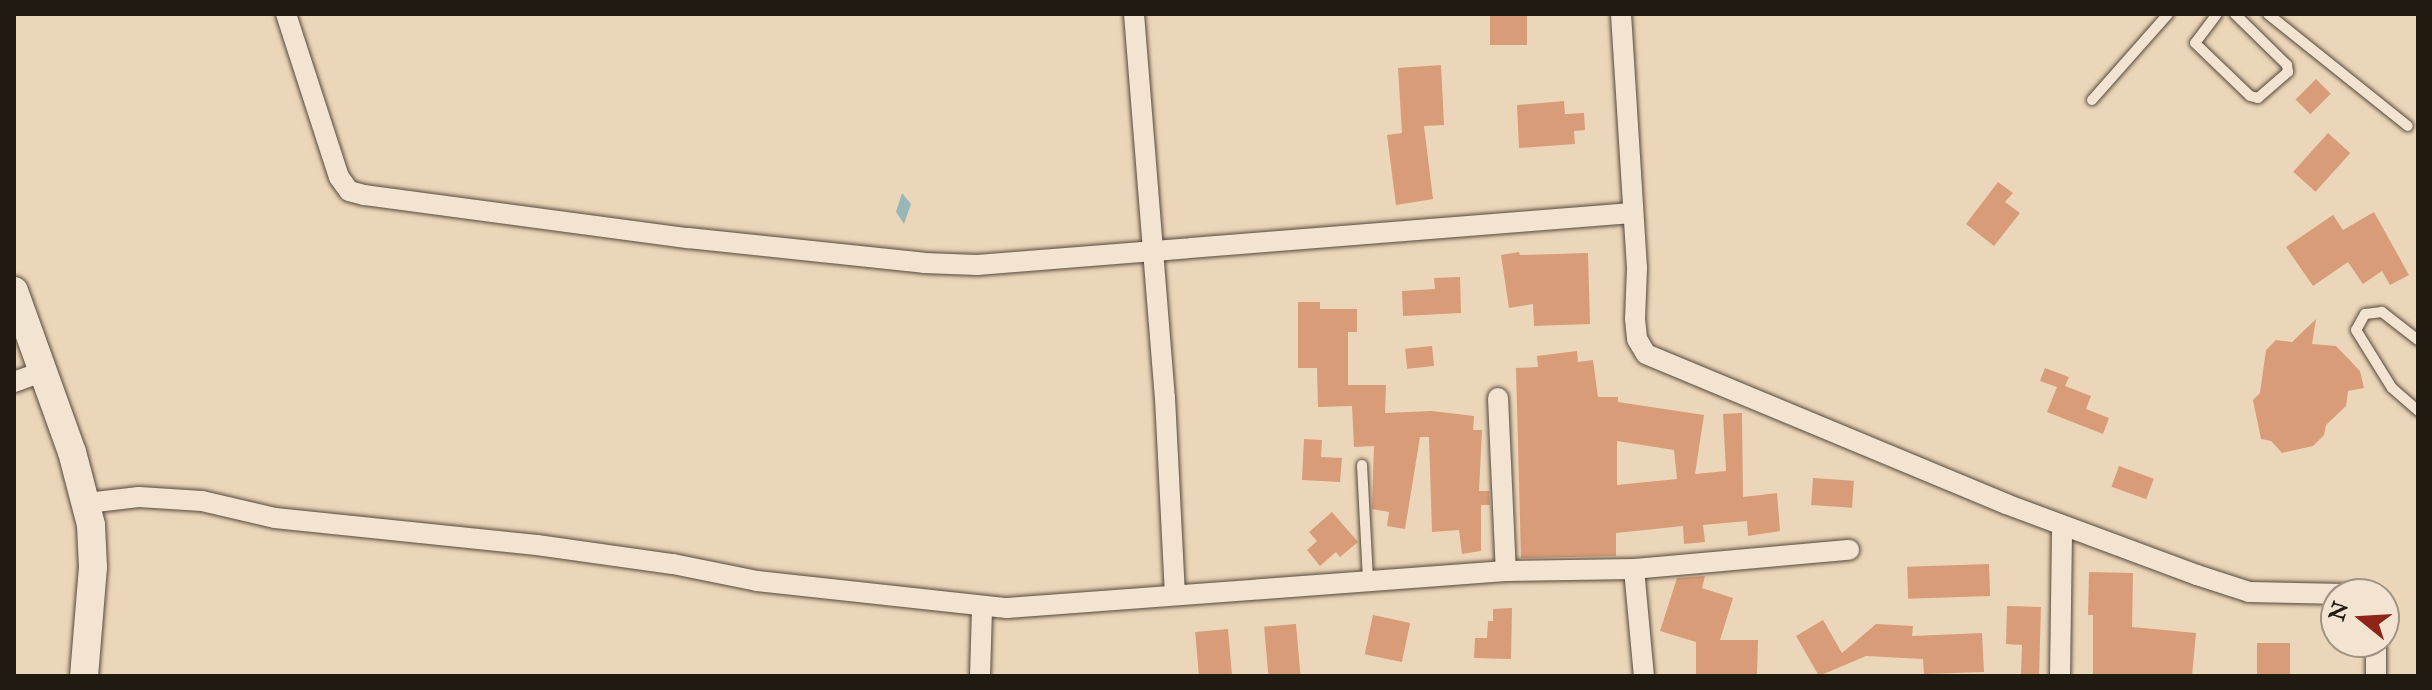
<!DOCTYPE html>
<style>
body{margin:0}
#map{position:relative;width:2432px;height:690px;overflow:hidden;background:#ecd6b9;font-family:"IM FELL Great Primer",serif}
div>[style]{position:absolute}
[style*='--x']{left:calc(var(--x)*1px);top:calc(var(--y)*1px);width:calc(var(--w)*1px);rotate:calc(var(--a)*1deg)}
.water>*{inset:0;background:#9ab7b7}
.building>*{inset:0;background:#d89c79;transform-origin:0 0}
.roads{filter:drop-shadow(0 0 2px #54493b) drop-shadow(0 0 2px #54493b)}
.service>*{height:10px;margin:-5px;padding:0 5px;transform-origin:5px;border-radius:5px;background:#f3e4d2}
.minor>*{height:20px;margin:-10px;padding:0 10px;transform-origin:10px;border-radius:10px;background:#f3e4d2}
.secondary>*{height:28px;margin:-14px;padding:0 14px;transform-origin:14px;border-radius:14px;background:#f3e4d2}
span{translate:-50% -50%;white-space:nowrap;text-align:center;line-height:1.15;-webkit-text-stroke:6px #f3e4d2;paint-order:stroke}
.frame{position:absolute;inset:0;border:16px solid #211a11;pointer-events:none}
.north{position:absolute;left:2320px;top:578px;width:80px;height:80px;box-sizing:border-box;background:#f3e4d2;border:2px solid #9f9385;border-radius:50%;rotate:288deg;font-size:22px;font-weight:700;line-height:32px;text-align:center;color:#211a11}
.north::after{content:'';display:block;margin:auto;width:28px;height:36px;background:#8f2418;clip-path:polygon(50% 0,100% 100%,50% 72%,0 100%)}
</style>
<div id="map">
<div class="water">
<i style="clip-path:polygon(902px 193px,911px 204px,904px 224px,896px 212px)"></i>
</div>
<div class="building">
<i style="left:1490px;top:14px;width:37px;height:31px"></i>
<i style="clip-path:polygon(1441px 65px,1444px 125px,1424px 126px,1433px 199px,1396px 205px,1387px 135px,1402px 133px,1398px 68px)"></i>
<i style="left:2316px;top:79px;width:21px;height:29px;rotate:45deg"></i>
<i style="clip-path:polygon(1564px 101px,1565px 114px,1584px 113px,1585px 130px,1574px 131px,1575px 144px,1519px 148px,1517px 105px)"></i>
<i style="left:2328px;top:133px;width:30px;height:52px;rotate:42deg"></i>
<i style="clip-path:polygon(1998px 182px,2013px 193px,2005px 202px,2020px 213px,1994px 246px,1966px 224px)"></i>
<i style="clip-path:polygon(2374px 212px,2409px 275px,2390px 285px,2382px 271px,2363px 284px,2348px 262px,2313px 286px,2286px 247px,2333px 215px,2343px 230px)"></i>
<i style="clip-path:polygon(1519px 252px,1520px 255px,1588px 253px,1590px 324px,1534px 326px,1533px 304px,1509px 308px,1501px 255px)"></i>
<i style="clip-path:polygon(1460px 277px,1461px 313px,1403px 316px,1402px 291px,1435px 289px,1434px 278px)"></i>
<i style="clip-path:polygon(1298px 302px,1320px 302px,1320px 309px,1357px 309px,1357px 332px,1348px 332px,1348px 385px,1386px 385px,1385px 413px,1432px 411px,1474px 416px,1473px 430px,1482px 430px,1479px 491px,1489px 491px,1490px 505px,1481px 505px,1481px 551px,1462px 554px,1459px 530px,1432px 532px,1429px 437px,1420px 437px,1405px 529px,1387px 526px,1389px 512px,1372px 509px,1374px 446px,1354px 447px,1352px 406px,1318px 407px,1317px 368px,1298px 368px)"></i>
<i style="clip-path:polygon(2316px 319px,2312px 344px,2336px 346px,2360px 371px,2364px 388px,2348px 391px,2346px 406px,2326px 425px,2324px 435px,2313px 446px,2282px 453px,2271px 441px,2261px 439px,2253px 400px,2260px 393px,2266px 350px,2276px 340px,2292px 342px)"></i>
<i style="left:1432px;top:346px;width:20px;height:27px;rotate:84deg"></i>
<i style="clip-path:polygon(evenodd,1577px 351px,1578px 362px,1593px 360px,1598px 397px,1618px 397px,1618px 402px,1704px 415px,1695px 474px,1726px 471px,1723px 414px,1742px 413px,1743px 497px,1777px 493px,1780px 531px,1748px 536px,1747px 521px,1703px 525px,1705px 542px,1684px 544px,1683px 526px,1616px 533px,1616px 556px,1521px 558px,1516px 368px,1538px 367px,1537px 356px,1577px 351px,1617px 441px,1674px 450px,1677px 479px,1617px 485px,1617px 441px)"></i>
<i style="clip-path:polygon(2045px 368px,2069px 377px,2065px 386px,2091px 396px,2086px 409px,2109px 418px,2103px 434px,2047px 412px,2057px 387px,2040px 381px)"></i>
<i style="clip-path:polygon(1304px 439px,1322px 440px,1321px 457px,1342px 458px,1340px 482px,1302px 480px)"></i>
<i style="left:2119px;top:466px;width:37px;height:22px;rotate:20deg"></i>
<i style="left:1813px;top:478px;width:41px;height:27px;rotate:4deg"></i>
<i style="clip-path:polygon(1332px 512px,1358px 542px,1340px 557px,1336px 552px,1320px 566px,1307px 550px,1317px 541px,1309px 532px)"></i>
<i style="left:1989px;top:564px;width:32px;height:82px;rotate:88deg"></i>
<i style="clip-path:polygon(2089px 572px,2133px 573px,2132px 627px,2196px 633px,2192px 676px,2093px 676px,2093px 615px,2088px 615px)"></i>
<i style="clip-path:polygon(1705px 576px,1702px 588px,1733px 598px,1720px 640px,1758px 640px,1757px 676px,1696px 676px,1696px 642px,1660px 631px,1677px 578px)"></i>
<i style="clip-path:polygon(2007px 606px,2041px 607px,2039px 676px,2021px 676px,2022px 645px,2006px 644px)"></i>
<i style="clip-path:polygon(1512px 608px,1511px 659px,1474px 658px,1475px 638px,1487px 638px,1488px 621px,1493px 621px,1493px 609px)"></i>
<i style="left:1373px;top:615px;width:38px;height:40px;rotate:12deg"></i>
<i style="clip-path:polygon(1823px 620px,1842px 653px,1876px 624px,1913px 626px,1912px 636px,1982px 633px,1984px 672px,1924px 674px,1923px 659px,1866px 656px,1819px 676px,1796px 636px)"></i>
<i style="left:1296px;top:624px;width:52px;height:32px;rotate:85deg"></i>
<i style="left:1228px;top:629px;width:47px;height:33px;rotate:85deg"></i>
<i style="left:2257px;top:643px;width:33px;height:33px"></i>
</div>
<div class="roads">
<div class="service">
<i style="--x:2217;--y:14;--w:36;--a:127"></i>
<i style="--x:2195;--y:43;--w:76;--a:43.9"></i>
<i style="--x:2250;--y:96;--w:8;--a:14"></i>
<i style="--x:2258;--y:98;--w:40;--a:-41"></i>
<i style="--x:2288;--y:72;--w:7;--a:-98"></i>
<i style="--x:2287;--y:65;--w:73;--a:-135.6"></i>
<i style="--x:2268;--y:14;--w:179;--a:38.7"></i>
<i style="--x:2092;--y:100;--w:115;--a:-48.5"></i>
<i style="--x:2418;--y:340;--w:46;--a:-142.1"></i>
<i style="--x:2382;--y:312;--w:17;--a:173"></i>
<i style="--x:2365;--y:314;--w:18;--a:119"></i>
<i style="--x:2356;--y:330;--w:68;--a:58.2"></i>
<i style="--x:2392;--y:388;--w:35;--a:41"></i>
<i style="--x:1362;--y:465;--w:116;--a:87"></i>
</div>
<div class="minor">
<i style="--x:286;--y:14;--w:171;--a:72"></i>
<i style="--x:339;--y:177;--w:17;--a:54"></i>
<i style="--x:349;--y:191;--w:16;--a:15"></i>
<i style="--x:364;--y:195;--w:327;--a:7.6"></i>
<i style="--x:688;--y:238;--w:237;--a:6"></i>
<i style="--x:924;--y:263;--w:53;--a:2.2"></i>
<i style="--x:977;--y:265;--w:657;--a:-4.54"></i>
<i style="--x:1134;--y:14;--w:385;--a:85.4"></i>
<i style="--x:1165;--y:398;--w:197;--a:87.1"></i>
<i style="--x:1621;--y:14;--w:255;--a:86.4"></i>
<i style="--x:1637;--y:268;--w:51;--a:92.2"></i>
<i style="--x:1635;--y:319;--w:20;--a:84"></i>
<i style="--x:1637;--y:339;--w:17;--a:59"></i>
<i style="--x:1646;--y:354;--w:390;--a:22.6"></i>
<i style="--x:2006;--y:504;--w:204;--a:20.4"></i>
<i style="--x:2197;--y:575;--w:55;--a:18.1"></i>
<i style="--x:2249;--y:592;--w:95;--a:1.2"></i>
<i style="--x:14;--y:382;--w:29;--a:-20"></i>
<i style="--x:1498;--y:398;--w:173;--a:87.4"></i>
<i style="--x:87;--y:503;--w:52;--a:-6.6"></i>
<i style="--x:139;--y:497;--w:63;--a:3.6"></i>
<i style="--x:202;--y:501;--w:75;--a:13.1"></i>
<i style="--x:275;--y:518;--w:263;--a:5.9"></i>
<i style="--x:537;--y:545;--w:137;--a:8"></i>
<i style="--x:673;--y:564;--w:86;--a:11.4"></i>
<i style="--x:757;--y:581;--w:251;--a:6.2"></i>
<i style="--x:1007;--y:608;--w:500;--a:-4.24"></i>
<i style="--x:1506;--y:571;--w:128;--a:-0.9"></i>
<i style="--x:1634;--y:569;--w:216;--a:-5.1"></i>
<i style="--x:1634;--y:569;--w:107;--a:84.7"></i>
<i style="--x:2376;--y:642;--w:34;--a:90"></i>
<i style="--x:980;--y:676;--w:69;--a:-88.3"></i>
<i style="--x:2060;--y:676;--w:150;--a:-89.2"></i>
</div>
<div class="secondary">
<i style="--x:14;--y:291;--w:171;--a:70.2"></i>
<i style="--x:72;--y:452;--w:75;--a:75.4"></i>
<i style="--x:91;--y:525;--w:42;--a:87.3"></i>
<i style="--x:93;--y:567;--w:109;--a:94.7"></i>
</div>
</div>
<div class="frame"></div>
<div class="north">N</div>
</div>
